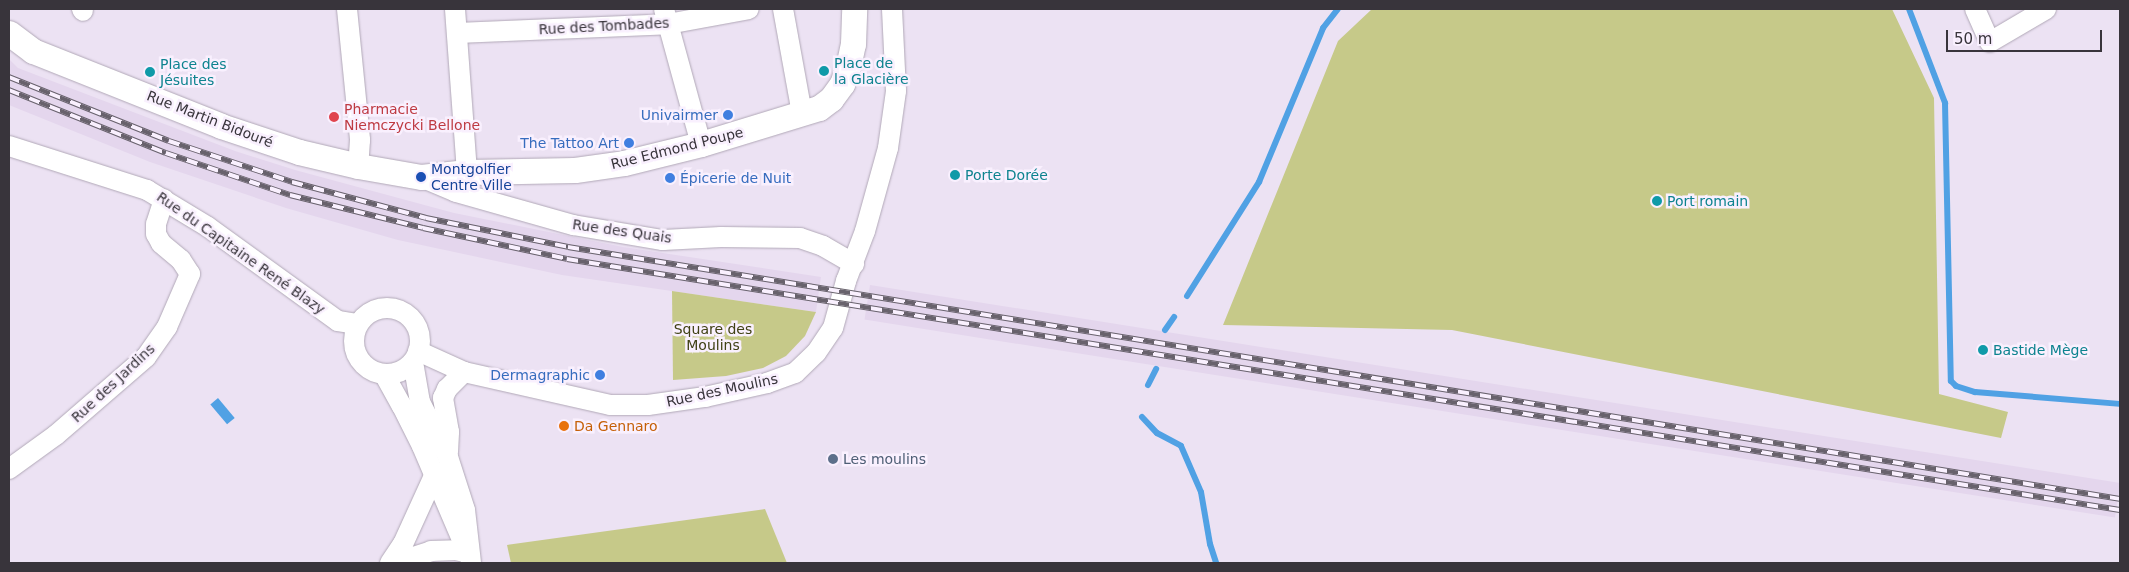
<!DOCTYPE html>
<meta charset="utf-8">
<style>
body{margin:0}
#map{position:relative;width:2129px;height:572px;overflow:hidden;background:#ece2f3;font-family:"DejaVu Sans",sans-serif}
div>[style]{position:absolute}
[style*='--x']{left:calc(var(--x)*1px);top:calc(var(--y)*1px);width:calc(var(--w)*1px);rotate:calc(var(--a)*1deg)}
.built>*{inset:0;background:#e4d6ed;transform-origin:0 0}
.green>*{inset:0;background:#c6c989}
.water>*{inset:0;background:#50a1e4;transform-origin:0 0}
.stream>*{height:6px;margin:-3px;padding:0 3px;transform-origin:3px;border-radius:3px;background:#50a1e4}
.roads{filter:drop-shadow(0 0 1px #b1a8b7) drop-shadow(0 0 1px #b1a8b7)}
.minor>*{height:20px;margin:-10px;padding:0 10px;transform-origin:10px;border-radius:10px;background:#fff}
.minor>.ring{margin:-10px;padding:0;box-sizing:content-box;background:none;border:20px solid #fff;border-radius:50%}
.major>*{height:25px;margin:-12.5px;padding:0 12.5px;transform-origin:12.5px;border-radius:12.5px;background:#fff}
.rail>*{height:5.5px;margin-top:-2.75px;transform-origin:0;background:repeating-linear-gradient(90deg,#f9f0fe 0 11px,#68626c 0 22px);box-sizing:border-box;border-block:1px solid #68626c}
.dots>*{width:14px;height:14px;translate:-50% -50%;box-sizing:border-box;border:2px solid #f9f0fe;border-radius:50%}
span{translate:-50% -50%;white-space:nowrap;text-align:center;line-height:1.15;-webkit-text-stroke:5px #f9f0fe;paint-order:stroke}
.street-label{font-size:14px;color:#38343b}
.culture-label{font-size:14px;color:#0d838f}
.left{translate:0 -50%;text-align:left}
.health-label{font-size:14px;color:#be3a42}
.shop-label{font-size:14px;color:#366cbe}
.right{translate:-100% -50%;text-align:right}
.transit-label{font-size:14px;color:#164399}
.park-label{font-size:14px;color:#404115}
.food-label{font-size:14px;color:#c56008}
.service-label{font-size:14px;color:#4e5e75}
.frame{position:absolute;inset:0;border:10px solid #38343b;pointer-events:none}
.scale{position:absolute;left:1946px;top:30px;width:156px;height:22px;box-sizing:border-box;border:2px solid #38343b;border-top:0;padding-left:6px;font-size:15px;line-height:18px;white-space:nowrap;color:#38343b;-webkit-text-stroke:4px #f9f0fe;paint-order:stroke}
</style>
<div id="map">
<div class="built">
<i style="clip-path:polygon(9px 59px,18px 68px,235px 151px,295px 170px,454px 213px,623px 247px,821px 277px,816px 312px,562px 275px,398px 240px,286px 208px,150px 162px,9px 105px)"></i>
<i style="left:870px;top:285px;width:1266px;height:35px;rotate:9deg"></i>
</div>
<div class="green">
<i style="clip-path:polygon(1372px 9px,1892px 9px,1934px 98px,1939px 394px,2008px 412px,2001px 438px,1452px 330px,1223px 325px,1338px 41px)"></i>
<i style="clip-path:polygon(672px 291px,816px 312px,805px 336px,786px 356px,763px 368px,726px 376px,673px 380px)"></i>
<i style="clip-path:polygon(765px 509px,787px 563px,511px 563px,507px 545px)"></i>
</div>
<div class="water">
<i style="left:218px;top:398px;width:26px;height:10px;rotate:50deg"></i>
</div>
<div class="stream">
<i style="--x:1909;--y:9;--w:101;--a:69"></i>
<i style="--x:1945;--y:103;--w:278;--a:88.8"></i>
<i style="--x:1951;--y:381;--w:7;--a:45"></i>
<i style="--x:1956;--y:386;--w:20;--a:18"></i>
<i style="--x:1975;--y:392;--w:145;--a:4.7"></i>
<i style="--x:1187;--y:296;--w:135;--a:-57.7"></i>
<i style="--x:1259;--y:182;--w:167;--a:-67.4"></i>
<i style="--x:1323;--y:28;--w:24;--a:-52"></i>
<i style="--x:1165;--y:330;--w:16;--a:-55"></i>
<i style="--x:1148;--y:385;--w:18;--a:-63"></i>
<i style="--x:1142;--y:417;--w:22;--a:47"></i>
<i style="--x:1157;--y:433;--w:27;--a:28"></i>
<i style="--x:1181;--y:446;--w:50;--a:66.5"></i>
<i style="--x:1201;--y:492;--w:53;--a:80.2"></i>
<i style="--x:1210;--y:544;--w:20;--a:72"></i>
</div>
<div class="roads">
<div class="minor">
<i style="--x:82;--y:9;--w:2;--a:63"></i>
<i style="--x:347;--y:9;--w:132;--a:84.3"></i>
<i style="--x:360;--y:140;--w:26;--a:94"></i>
<i style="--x:455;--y:9;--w:163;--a:85.8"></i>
<i style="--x:664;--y:9;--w:140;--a:74.7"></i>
<i style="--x:783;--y:9;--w:107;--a:79.7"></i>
<i style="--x:1975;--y:9;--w:36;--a:66"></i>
<i style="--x:1990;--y:42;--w:65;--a:-30.5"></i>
<i style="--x:457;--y:33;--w:211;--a:-2.4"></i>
<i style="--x:668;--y:24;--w:82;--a:-10.5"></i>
<i style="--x:9;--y:146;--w:145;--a:17.7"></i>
<i style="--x:147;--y:190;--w:71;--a:31.2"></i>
<i style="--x:208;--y:227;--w:160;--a:35.9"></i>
<i style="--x:338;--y:321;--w:20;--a:9"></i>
<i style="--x:421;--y:177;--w:38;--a:23"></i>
<i style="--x:456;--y:192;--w:122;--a:15.8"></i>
<i style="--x:573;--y:225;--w:91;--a:9.5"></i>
<i style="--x:663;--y:240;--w:58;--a:-3"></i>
<i style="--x:721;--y:237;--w:79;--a:0.7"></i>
<i style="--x:800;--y:238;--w:24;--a:19"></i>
<i style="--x:823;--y:246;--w:36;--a:30"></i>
<i class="ring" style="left:354px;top:308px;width:46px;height:46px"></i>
<i style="--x:418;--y:351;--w:51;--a:24.5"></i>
<i style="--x:464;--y:372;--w:150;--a:12.7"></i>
<i style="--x:610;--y:405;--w:38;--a:0"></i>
<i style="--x:648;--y:405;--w:58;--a:-8"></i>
<i style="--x:705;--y:397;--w:64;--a:-12.7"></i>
<i style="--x:767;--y:383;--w:30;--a:-20"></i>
<i style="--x:795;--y:373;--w:29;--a:-44"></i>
<i style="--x:816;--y:353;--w:30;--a:-56"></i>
<i style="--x:833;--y:328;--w:49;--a:-74.5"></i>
<i style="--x:846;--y:281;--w:53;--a:-69.2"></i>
<i style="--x:865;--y:231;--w:86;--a:-74.5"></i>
<i style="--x:888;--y:148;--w:58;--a:-82"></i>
<i style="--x:896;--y:91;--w:82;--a:-92.8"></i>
<i style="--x:413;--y:362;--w:41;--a:80.1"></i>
<i style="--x:420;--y:402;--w:62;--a:63"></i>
<i style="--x:448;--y:457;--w:56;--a:72.2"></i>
<i style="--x:465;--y:510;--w:53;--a:83.5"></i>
<i style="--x:384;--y:374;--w:37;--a:61"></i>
<i style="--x:402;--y:406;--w:45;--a:63.4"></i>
<i style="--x:422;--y:446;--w:104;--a:66.9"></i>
<i style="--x:448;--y:452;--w:20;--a:-87"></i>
<i style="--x:449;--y:432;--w:35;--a:-100"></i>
<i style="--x:443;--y:398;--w:10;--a:-66"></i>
<i style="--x:447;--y:389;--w:24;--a:-45"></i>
<i style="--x:9;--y:469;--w:58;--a:-35.9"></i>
<i style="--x:56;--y:435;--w:119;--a:-40.9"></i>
<i style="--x:146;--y:357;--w:37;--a:-55"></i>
<i style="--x:167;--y:327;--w:58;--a:-66.5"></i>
<i style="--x:190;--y:274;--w:17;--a:-123"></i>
<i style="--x:181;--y:260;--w:26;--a:-140"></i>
<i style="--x:161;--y:243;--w:10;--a:-119"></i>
<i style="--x:156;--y:234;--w:10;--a:-90"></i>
<i style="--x:156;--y:224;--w:26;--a:-72"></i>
<i style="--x:390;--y:563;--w:23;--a:-56"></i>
<i style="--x:403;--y:544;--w:75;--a:-65.5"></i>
<i style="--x:395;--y:563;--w:38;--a:-18"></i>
<i style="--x:431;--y:551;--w:25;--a:-2"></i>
<i style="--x:456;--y:550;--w:12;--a:14"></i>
</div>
<div class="major">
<i style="--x:9;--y:33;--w:30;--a:37"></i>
<i style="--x:33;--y:51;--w:202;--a:21.7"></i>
<i style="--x:221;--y:126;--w:82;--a:18.4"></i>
<i style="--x:299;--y:152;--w:61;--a:13.3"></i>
<i style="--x:358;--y:166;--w:64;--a:9.9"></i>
<i style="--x:421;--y:177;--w:46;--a:-6.2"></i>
<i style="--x:467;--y:172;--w:108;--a:-1.1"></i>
<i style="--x:575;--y:170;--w:49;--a:-8.1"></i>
<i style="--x:624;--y:163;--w:79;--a:-13.9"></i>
<i style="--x:701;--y:144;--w:123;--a:-17"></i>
<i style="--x:819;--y:108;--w:15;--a:-37"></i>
<i style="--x:831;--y:99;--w:19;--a:-54"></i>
<i style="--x:842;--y:84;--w:18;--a:-71"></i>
<i style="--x:848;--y:67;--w:24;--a:-78"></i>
<i style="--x:853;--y:44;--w:35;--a:-88"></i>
</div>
</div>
<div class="rail">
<i style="--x:9;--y:77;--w:172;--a:21.8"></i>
<i style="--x:169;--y:141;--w:130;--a:18.4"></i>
<i style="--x:292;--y:182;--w:139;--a:15"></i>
<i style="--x:426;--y:218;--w:145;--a:11.5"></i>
<i style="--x:568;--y:247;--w:1572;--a:9.22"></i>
<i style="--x:9;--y:90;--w:169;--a:21.9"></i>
<i style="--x:166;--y:153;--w:131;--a:18.7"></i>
<i style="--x:290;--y:195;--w:137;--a:13.9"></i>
<i style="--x:423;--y:228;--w:147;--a:12.1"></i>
<i style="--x:567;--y:259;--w:1573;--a:9.18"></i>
</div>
<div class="dots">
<i style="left:824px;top:71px;background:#0f9aa8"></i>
<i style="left:150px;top:72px;background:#0f9aa8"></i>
<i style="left:728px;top:115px;background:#3f7fe0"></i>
<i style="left:334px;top:117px;background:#e0444e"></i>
<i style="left:629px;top:143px;background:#3f7fe0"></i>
<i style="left:955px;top:175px;background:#0f9aa8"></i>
<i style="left:421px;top:177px;background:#1a4fb4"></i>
<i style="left:670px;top:178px;background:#3f7fe0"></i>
<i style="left:1657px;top:201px;background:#0f9aa8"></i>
<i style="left:1983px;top:350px;background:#0f9aa8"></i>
<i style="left:600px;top:375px;background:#3f7fe0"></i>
<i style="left:564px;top:426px;background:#e8710a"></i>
<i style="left:833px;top:459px;background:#5c6f8a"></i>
</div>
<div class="street-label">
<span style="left:604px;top:26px;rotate:-3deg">Rue des Tombades</span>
<span style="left:210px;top:119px;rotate:21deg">Rue Martin Bidouré</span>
<span style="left:677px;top:148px;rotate:-14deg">Rue Edmond Poupe</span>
<span style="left:622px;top:231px;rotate:8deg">Rue des Quais</span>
<span style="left:241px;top:253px;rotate:35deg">Rue du Capitaine René Blazy</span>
<span style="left:113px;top:383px;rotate:-43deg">Rue des Jardins</span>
<span style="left:722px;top:390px;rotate:-12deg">Rue des Moulins</span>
</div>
<div class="culture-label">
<span class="left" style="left:834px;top:71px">Place de<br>la Glacière</span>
<span class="left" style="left:160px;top:72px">Place des<br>Jésuites</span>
<span class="left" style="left:965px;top:175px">Porte Dorée</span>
<span class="left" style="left:1667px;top:201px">Port romain</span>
<span class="left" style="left:1993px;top:350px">Bastide Mège</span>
</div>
<div class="health-label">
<span class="left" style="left:344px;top:117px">Pharmacie<br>Niemczycki Bellone</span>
</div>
<div class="shop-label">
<span class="right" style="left:718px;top:115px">Univairmer</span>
<span class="right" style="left:619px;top:143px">The Tattoo Art</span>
<span class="left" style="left:680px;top:178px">Épicerie de Nuit</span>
<span class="right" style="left:590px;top:375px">Dermagraphic</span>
</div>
<div class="transit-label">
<span class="left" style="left:431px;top:177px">Montgolfier<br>Centre Ville</span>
</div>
<div class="park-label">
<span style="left:713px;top:337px">Square des<br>Moulins</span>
</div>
<div class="food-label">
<span class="left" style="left:574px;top:426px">Da Gennaro</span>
</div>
<div class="service-label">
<span class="left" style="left:843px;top:459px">Les moulins</span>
</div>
<div class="frame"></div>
<div class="scale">50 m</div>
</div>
